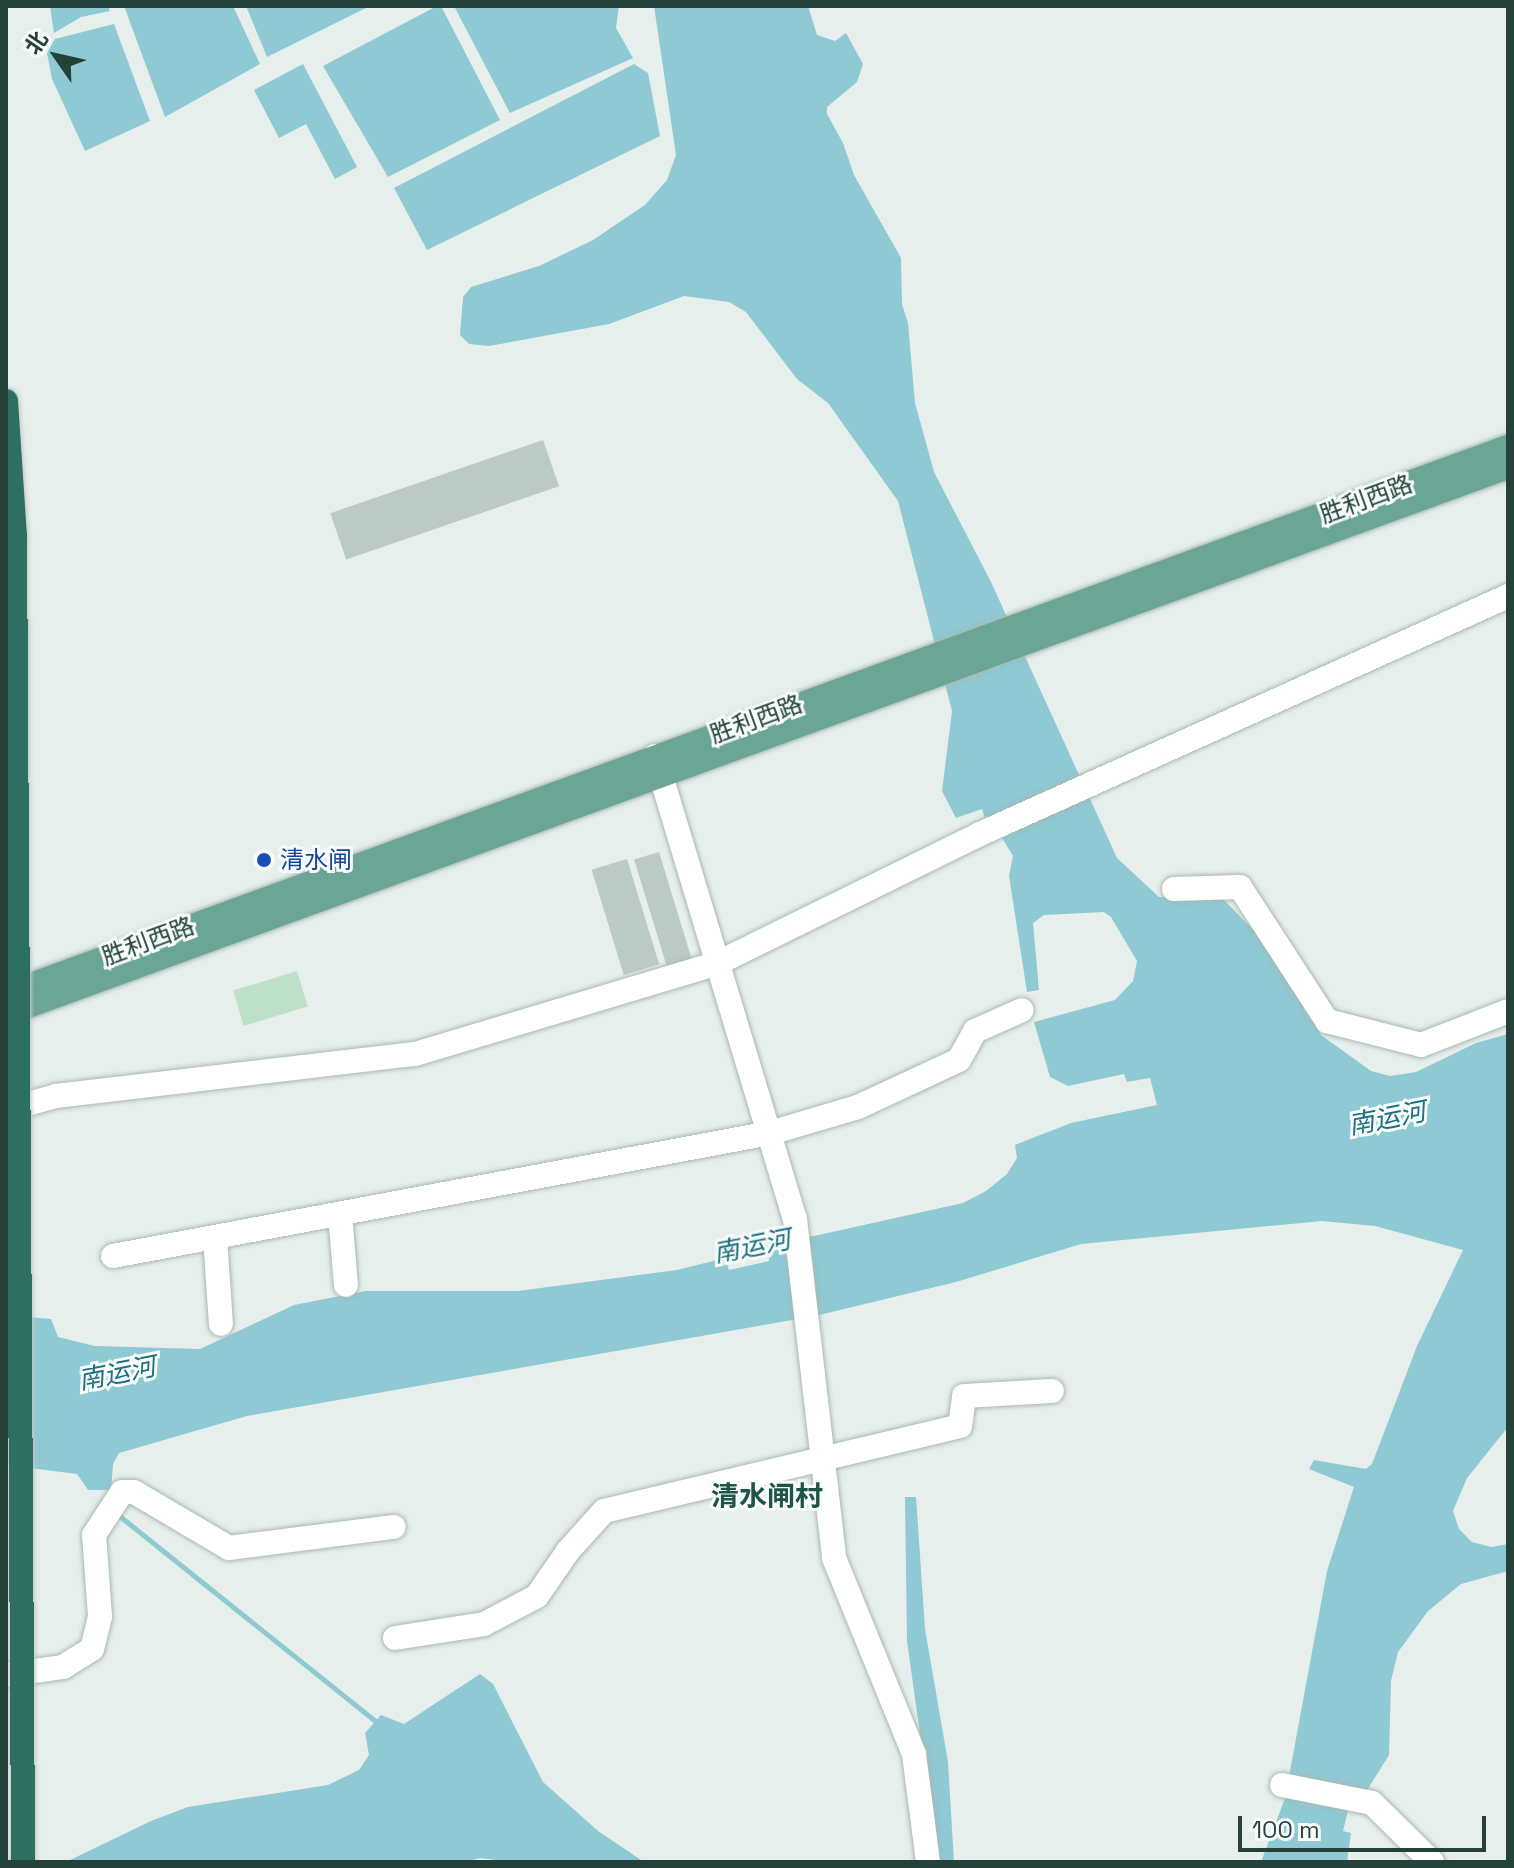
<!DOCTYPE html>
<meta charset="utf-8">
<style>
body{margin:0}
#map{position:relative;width:1514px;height:1868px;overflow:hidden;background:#e6efeb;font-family:"Space Grotesk","Noto Sans SC",sans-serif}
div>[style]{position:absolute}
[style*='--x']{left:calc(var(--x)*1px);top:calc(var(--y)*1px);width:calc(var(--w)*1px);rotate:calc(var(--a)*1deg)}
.green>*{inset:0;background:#bfe0c8;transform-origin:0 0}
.water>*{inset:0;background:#8ec9d4}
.stream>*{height:5px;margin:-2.5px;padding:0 2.5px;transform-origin:2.5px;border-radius:2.5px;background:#8ec9d4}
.building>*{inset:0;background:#bbcac4;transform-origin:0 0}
.roads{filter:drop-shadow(0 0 2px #a8b8b2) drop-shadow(0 0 2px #a8b8b2)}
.minor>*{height:24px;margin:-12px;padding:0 12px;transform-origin:12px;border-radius:12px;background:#fff}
.major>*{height:24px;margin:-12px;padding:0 12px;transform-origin:12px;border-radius:12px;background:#6aa596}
.bridges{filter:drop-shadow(0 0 2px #c2cac8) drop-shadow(0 0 2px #c2cac8)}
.highway-bridge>*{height:24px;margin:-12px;padding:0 12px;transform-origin:12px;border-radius:12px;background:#2f6f62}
.dots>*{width:22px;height:22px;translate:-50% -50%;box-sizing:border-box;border:4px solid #f7fbf9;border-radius:50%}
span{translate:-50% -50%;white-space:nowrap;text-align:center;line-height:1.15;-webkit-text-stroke:6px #f7fbf9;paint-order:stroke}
.street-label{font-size:24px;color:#24423a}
.transit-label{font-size:24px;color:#164399}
.left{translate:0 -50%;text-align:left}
.water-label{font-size:26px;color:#1c6f80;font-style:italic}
.quarter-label{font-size:28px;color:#1f5548;font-weight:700}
.frame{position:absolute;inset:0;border:8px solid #24423a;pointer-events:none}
.north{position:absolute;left:16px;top:16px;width:80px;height:80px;-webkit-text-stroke:6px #f7fbf9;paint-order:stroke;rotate:304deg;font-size:22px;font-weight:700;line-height:32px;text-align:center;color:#24423a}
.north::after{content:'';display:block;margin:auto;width:28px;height:36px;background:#24423a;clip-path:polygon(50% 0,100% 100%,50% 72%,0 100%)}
.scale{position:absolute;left:1238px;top:1816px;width:248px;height:36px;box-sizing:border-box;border:4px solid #24423a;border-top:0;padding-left:10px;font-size:24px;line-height:28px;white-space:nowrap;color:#24423a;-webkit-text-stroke:6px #f7fbf9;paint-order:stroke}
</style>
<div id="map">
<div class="green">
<i style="left:297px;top:971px;width:37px;height:67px;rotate:73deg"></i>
</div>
<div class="water">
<i style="clip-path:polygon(50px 6px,108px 6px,110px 11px,81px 17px,54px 33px)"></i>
<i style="clip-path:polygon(124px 6px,233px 6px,260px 64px,165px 117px)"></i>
<i style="clip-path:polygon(246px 6px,370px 6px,267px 57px)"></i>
<i style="clip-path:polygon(437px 6px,441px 6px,500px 120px,388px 177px,323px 66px)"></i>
<i style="clip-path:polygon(454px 6px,619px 6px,616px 28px,633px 58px,510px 113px)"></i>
<i style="clip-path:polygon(654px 6px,808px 6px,817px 35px,835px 41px,846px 33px,863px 64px,857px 82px,827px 107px,827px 114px,843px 143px,854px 175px,901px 258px,902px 304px,908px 323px,915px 403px,934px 472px,991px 582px,1117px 858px,1159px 897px,1222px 898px,1277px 954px,1321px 1035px,1371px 1071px,1390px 1076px,1416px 1072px,1476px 1043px,1508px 1034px,1508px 1427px,1467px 1478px,1453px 1511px,1459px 1529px,1472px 1542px,1491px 1547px,1508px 1544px,1508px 1571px,1461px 1584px,1428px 1611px,1398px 1652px,1391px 1681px,1389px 1755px,1361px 1800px,1351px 1799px,1343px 1831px,1351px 1833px,1347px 1862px,1261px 1862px,1285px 1798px,1327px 1571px,1354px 1487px,1309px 1469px,1314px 1460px,1366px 1469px,1372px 1464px,1417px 1346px,1463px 1250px,1375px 1226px,1322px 1221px,1081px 1244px,956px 1282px,815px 1316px,247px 1416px,119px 1453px,113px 1464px,111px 1490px,88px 1490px,77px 1474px,6px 1465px,6px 1315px,51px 1319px,58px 1337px,95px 1346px,200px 1349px,294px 1305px,366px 1291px,518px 1291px,677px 1270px,725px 1258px,729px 1270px,769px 1261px,769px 1246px,963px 1203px,986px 1191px,1007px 1174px,1017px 1158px,1015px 1145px,1071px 1123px,1157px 1105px,1150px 1078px,1127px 1082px,1124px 1074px,1068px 1086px,1050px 1077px,1034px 1022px,1115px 1000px,1133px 981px,1137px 961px,1111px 917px,1104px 912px,1044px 915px,1033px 923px,1039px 990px,1027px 992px,1009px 876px,1013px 856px,993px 823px,987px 825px,982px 809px,956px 818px,942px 791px,952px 711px,898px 501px,828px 403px,797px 379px,746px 312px,729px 302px,684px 296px,609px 324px,489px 346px,469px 344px,460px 335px,463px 297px,471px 287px,539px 266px,593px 240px,645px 205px,667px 180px,676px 155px)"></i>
<i style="clip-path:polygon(114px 24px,150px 121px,85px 151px,52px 79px,47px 53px,55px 39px)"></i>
<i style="clip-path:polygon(303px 64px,357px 167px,335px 179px,306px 124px,279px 138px,254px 90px)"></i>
<i style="clip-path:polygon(634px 64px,648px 73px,660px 136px,427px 250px,394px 188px)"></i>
<i style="clip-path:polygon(905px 1497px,916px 1497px,925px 1629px,948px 1762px,954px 1862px,932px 1862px,927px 1784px,907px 1641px)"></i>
<i style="clip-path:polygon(480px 1674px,493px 1684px,543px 1782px,598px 1831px,644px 1862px,513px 1862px,480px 1858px,464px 1862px,66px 1862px,151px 1821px,188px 1807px,328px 1785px,359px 1770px,369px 1755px,365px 1733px,381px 1715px,404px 1724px)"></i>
</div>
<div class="stream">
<i style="--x:117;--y:1514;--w:337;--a:38.7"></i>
</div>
<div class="building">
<i style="left:543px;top:440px;width:49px;height:225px;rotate:71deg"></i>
<i style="left:659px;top:852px;width:111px;height:26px;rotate:73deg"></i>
<i style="left:627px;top:859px;width:110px;height:37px;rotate:73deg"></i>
</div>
<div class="roads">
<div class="minor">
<i style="--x:655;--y:756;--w:484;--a:73.2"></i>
<i style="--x:795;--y:1219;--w:341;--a:83.4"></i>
<i style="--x:834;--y:1558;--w:212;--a:67.8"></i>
<i style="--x:914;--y:1754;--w:109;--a:82.6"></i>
<i style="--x:1174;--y:889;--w:66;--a:-1.7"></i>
<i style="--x:1240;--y:887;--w:160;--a:57"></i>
<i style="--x:1327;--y:1021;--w:97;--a:14.3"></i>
<i style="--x:1421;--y:1045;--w:93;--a:-21.3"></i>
<i style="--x:6;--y:1110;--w:52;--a:-15.6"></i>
<i style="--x:56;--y:1096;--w:361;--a:-6.7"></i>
<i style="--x:415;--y:1054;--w:316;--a:-16.7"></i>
<i style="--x:718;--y:963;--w:292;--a:-26.2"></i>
<i style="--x:980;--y:834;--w:579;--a:-24.26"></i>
<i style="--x:340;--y:1214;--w:71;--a:85.2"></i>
<i style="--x:215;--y:1237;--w:87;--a:86.1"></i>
<i style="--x:113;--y:1256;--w:668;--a:-10.6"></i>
<i style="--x:770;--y:1133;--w:92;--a:-16.5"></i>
<i style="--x:858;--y:1107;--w:111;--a:-25"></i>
<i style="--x:959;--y:1060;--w:33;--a:-61"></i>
<i style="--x:975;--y:1031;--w:51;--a:-24.1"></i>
<i style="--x:395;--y:1638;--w:90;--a:-8.9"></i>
<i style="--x:484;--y:1624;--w:60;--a:-27.8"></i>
<i style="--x:537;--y:1596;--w:55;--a:-55.4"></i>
<i style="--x:568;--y:1551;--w:54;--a:-48"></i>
<i style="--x:604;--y:1511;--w:366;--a:-13.4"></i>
<i style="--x:960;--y:1426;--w:30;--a:-82"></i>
<i style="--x:964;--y:1396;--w:88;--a:-3.3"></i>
<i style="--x:6;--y:1675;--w:58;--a:-8"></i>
<i style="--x:63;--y:1667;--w:34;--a:-32"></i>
<i style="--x:92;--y:1649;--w:34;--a:-76"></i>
<i style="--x:100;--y:1616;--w:81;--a:-94.2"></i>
<i style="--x:94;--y:1535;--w:51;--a:-56.9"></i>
<i style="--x:122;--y:1492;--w:12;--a:0"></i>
<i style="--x:134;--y:1492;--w:110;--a:30.5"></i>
<i style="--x:229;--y:1548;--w:166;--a:-7.3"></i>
<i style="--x:1282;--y:1785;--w:92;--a:11.3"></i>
<i style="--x:1372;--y:1803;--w:84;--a:44.5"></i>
</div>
<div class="major">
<i style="--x:6;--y:994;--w:1599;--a:-20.01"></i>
<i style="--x:6;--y:1014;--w:1599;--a:-20.01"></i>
</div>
</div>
<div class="bridges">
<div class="highway-bridge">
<i style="--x:6;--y:401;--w:135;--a:86.2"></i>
<i style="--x:15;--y:536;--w:1326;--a:89.65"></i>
</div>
</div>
<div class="dots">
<i style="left:264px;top:860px;background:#1a4fb4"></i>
</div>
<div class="street-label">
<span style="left:1366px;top:499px;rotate:-20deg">胜利西路</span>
<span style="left:756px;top:719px;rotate:-20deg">胜利西路</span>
<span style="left:148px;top:941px;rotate:-20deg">胜利西路</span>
</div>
<div class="transit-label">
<span class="left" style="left:280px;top:860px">清水闸</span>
</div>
<div class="water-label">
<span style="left:1387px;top:1119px;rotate:-11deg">南运河</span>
<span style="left:752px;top:1247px;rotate:-11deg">南运河</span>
<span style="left:117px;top:1374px;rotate:-11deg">南运河</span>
</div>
<div class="quarter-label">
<span style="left:767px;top:1496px">清水闸村</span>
</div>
<div class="frame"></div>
<div class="north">北</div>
<div class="scale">100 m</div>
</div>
